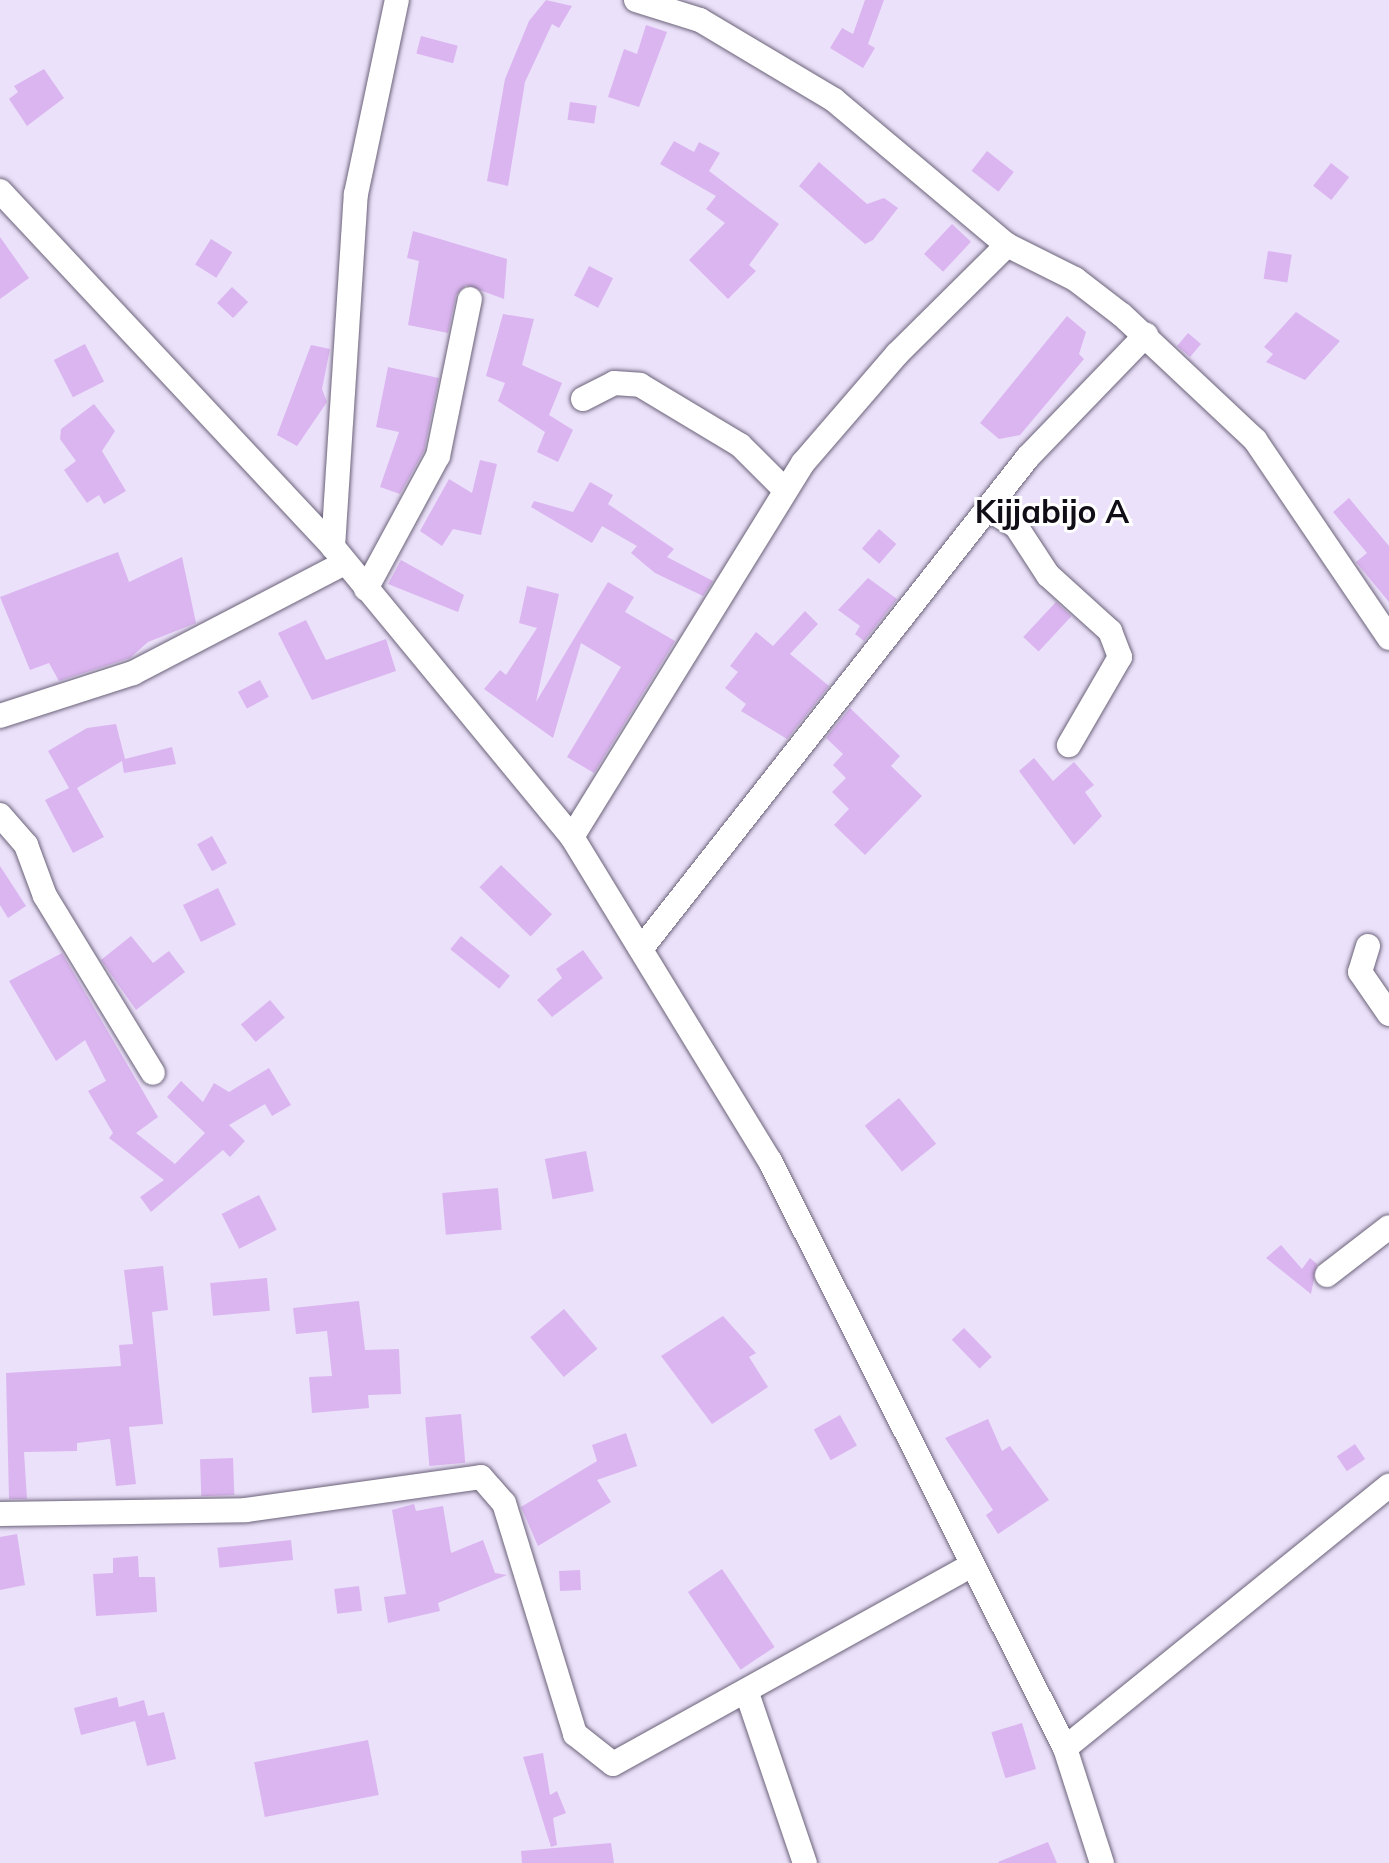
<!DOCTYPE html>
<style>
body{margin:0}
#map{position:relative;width:1389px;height:1863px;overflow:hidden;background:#ebe1fa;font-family:Mulish,sans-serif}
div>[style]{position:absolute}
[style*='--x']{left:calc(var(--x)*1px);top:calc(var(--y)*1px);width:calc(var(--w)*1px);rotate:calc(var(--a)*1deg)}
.building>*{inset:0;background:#dbb5f0;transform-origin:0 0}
.roads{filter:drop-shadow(0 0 2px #6b6379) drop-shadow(0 0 2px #6b6379)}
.street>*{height:24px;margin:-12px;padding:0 12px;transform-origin:12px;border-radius:12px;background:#fff}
span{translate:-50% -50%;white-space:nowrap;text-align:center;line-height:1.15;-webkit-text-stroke:6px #fff;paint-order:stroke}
.quarter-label{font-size:32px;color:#110d16;font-weight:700}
</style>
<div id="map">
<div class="building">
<i style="clip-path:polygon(546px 0,572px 6px,559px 28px,552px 24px,525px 82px,508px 186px,487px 181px,505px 79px,529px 21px)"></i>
<i style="clip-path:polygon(865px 0,884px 0,868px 44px,875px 48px,863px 68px,830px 48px,842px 28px,853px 34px)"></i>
<i style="clip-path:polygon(646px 25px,667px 32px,639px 107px,608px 97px,624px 49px,637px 54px)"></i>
<i style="left:421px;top:36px;width:38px;height:18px;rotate:15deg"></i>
<i style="clip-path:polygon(44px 69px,64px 98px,27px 126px,9px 99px,18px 92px,14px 86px)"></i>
<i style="left:570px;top:102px;width:27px;height:18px;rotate:8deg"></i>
<i style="clip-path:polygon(674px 141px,694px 152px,699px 142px,720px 153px,709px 171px,779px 224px,749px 265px,756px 271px,728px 299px,689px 260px,725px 223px,706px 209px,716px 196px,660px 164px)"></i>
<i style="left:987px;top:151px;width:34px;height:25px;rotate:38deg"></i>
<i style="clip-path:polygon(819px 162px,867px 204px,884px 198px,898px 208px,873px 240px,865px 244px,799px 186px)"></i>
<i style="left:1331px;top:163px;width:23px;height:29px;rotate:38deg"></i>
<i style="left:952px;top:224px;width:26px;height:41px;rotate:43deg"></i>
<i style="clip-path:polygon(413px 231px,507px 259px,504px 299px,466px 285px,456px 295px,448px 333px,408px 325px,419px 261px,407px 258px)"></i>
<i style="clip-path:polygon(0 237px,29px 278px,0 299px)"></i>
<i style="left:211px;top:239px;width:25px;height:30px;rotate:32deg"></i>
<i style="left:1268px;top:251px;width:24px;height:28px;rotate:9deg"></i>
<i style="left:589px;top:266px;width:27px;height:33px;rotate:27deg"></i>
<i style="left:232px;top:287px;width:22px;height:22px;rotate:43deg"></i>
<i style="clip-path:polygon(1296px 312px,1340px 341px,1305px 380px,1266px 362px,1273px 354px,1264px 347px)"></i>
<i style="clip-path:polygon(503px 314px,534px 319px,522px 365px,562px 383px,549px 415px,573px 430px,558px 462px,537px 452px,545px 432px,498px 401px,505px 383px,486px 376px)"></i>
<i style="clip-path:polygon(1067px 316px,1086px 332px,1079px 354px,1084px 359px,1020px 435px,999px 439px,980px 423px)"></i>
<i style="left:1188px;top:333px;width:17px;height:17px;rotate:40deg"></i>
<i style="left:85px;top:344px;width:42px;height:35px;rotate:63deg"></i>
<i style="clip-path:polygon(311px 345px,330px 349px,322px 389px,327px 402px,297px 446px,277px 435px)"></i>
<i style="clip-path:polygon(388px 367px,439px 378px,424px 451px,400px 494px,380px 487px,399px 432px,376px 427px)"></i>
<i style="clip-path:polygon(94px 404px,115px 431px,102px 451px,126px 491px,104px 504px,99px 495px,87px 503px,64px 470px,76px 461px,60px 439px,61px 429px)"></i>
<i style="clip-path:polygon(480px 460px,497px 464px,481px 535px,453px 529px,442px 546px,420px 531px,449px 479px,472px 493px)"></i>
<i style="clip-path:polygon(590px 482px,613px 495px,608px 504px,674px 549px,667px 557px,713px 581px,703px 596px,655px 573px,631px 553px,637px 546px,602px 526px,592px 543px,531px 507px,534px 501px,573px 512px)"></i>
<i style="clip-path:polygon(1349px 498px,1389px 546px,1389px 602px,1356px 562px,1367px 553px,1333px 512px)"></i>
<i style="left:879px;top:529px;width:23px;height:26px;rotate:41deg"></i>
<i style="clip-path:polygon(118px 552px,129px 582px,182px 557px,196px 623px,148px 642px,130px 658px,59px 681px,49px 663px,30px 670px,0 597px)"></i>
<i style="clip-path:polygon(401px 560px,464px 595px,458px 612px,388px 584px)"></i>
<i style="clip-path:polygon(868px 578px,897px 599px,864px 641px,855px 634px,860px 626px,838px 610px)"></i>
<i style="clip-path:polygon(608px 582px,634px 597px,625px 612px,675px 641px,594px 773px,567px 757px,621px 667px,581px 643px,553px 738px,484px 689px,500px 670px,506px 675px,537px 628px,519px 623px,527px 586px,559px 594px,536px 702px)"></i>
<i style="left:1056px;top:602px;width:21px;height:48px;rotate:43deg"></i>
<i style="clip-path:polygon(805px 611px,818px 624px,790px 654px,829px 686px,787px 739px,741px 711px,746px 704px,725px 688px,738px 672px,730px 666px,756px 632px,773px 646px)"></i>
<i style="clip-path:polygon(306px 620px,326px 660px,386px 639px,396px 671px,312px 700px,278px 633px)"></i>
<i style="left:260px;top:680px;width:19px;height:25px;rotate:62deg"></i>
<i style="clip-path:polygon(850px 708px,900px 756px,891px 766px,922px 796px,865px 855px,834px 825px,849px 809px,832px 792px,846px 778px,833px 765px,843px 754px,826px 738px)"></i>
<i style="clip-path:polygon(116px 724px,125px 759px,172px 747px,176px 764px,124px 773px,122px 761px,77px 788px,104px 837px,73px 853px,45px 800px,69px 788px,48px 751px,87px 728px)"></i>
<i style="clip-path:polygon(1034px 758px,1053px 781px,1074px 762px,1094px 785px,1085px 792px,1102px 816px,1074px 845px,1019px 771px)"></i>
<i style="left:212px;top:836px;width:31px;height:17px;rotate:61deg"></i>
<i style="left:501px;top:865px;width:71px;height:31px;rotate:44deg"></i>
<i style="clip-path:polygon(0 866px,26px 906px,8px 918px,0 905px)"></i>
<i style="left:218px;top:888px;width:41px;height:39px;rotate:64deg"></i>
<i style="clip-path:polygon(131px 936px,153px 963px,169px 951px,185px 972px,136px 1010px,101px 960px)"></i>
<i style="left:461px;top:936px;width:63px;height:17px;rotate:39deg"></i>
<i style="clip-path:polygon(583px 950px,603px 978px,552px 1017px,537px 1000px,562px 978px,556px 969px)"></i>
<i style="clip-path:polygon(62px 953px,158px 1117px,136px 1133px,175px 1164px,205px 1133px,167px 1097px,181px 1081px,203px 1102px,214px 1083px,229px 1092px,269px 1068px,291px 1105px,272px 1116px,265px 1104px,229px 1125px,245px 1141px,230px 1157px,223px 1150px,151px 1212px,140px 1197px,164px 1180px,109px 1138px,113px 1133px,88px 1091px,106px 1081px,85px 1040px,56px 1061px,9px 981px)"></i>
<i style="left:270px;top:1000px;width:23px;height:38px;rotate:50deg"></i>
<i style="left:899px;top:1098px;width:59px;height:44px;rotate:51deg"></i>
<i style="left:586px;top:1151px;width:41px;height:42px;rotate:79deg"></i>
<i style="left:498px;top:1188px;width:42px;height:56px;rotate:85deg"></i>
<i style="left:259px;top:1195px;width:39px;height:42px;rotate:63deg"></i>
<i style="clip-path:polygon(1281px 1245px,1302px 1269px,1310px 1258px,1317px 1264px,1311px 1294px,1266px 1258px)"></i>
<i style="clip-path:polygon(163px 1266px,168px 1310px,152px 1312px,163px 1424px,129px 1427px,136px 1484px,116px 1486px,110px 1439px,77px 1443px,77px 1451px,24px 1452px,27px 1499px,9px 1499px,6px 1373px,121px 1366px,119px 1345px,133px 1344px,124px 1270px)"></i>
<i style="left:267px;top:1278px;width:33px;height:57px;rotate:85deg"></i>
<i style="clip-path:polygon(359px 1301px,365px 1350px,399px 1349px,401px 1394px,368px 1395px,369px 1408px,312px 1413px,309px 1377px,332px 1376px,327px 1331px,296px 1334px,293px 1308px)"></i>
<i style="left:564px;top:1309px;width:52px;height:44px;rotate:50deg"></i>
<i style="clip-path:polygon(723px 1316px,756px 1353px,749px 1357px,768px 1387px,712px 1424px,661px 1356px)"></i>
<i style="left:964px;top:1328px;width:40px;height:17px;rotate:46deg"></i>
<i style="left:461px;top:1414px;width:49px;height:36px;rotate:85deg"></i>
<i style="left:840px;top:1415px;width:35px;height:30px;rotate:61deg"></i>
<i style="clip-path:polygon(988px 1419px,1002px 1451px,1010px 1446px,1049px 1500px,998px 1534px,986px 1515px,993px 1510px,945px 1438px)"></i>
<i style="clip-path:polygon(626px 1433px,637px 1466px,597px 1480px,611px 1502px,538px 1546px,521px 1507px,597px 1461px,592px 1445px)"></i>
<i style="left:1355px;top:1444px;width:18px;height:22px;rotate:56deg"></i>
<i style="left:233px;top:1458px;width:37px;height:33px;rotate:88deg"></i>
<i style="clip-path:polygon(414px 1504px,416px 1511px,443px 1506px,451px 1553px,483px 1540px,495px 1573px,507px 1575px,438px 1603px,440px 1611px,388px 1623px,384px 1597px,406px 1594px,392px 1510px)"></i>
<i style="clip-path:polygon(17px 1534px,25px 1585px,0 1590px,0 1537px)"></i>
<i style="left:291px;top:1540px;width:20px;height:74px;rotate:84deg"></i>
<i style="clip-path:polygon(138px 1556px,139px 1577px,155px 1577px,157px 1612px,96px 1616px,93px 1574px,113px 1573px,113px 1558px)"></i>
<i style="left:722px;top:1569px;width:94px;height:41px;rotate:56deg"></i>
<i style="left:580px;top:1570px;width:20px;height:21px;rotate:87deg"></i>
<i style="left:359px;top:1586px;width:25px;height:25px;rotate:83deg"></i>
<i style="clip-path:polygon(117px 1697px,119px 1707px,144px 1700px,148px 1716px,164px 1712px,176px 1759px,147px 1766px,135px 1721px,81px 1735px,74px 1708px)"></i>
<i style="left:1022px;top:1723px;width:48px;height:32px;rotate:73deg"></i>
<i style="left:368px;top:1740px;width:56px;height:116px;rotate:79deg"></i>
<i style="clip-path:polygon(543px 1753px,550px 1795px,557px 1791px,566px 1813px,553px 1818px,557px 1845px,551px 1847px,523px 1757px)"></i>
<i style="clip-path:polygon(1048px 1842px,1057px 1863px,999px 1863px,998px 1862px)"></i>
<i style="clip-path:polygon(611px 1843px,614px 1863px,522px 1863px,521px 1851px)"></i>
</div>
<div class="roads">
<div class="street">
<i style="--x:636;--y:0;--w:67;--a:17.4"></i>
<i style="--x:700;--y:20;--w:156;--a:30.8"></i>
<i style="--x:834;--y:100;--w:226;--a:40"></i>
<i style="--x:1007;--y:245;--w:76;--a:26.6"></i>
<i style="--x:1075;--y:279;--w:59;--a:37.5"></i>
<i style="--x:1122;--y:315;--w:183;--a:43.2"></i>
<i style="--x:1255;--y:440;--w:239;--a:55.9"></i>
<i style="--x:0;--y:191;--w:487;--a:46.9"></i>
<i style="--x:333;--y:547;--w:376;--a:50.5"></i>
<i style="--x:572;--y:837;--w:380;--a:58.6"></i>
<i style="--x:770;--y:1161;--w:657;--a:63.32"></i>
<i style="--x:1065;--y:1748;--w:121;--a:72.2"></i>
<i style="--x:583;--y:399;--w:35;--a:-27"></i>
<i style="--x:614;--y:383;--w:26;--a:4"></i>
<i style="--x:640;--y:385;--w:117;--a:31"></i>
<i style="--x:740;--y:445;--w:62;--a:45"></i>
<i style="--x:990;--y:510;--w:31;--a:32"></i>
<i style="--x:1016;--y:526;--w:59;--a:56.9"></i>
<i style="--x:1048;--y:575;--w:84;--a:42.1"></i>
<i style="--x:1110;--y:631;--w:28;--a:69"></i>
<i style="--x:1120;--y:657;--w:102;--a:120.1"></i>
<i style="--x:333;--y:547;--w:354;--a:-86.3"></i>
<i style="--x:356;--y:194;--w:198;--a:-78.1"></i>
<i style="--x:366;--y:589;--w:151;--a:-61.6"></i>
<i style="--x:438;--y:456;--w:160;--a:-78.5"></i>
<i style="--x:0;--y:716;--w:140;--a:-17.9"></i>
<i style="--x:133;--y:673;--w:238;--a:-27.5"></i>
<i style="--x:0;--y:815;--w:40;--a:49"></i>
<i style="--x:26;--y:845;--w:54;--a:69.6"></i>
<i style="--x:45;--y:896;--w:207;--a:58.6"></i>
<i style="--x:572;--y:837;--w:440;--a:-58.3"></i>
<i style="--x:803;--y:463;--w:144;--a:-49.2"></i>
<i style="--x:897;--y:354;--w:155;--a:-44.7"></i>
<i style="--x:1368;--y:946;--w:27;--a:107"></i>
<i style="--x:1360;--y:972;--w:51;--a:55.4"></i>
<i style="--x:641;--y:949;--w:626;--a:-51.81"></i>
<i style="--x:1028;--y:457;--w:170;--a:-46"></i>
<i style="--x:1327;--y:1275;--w:78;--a:-37.7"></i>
<i style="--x:0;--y:1514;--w:246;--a:-0.9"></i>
<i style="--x:246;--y:1510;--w:237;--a:-8"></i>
<i style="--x:481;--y:1477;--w:35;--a:49"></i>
<i style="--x:504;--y:1503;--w:242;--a:72.9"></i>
<i style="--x:575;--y:1734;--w:48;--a:38.3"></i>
<i style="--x:613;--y:1764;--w:408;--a:-29"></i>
<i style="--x:747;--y:1693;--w:180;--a:71.2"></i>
<i style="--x:1065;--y:1748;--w:417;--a:-39"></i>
</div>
</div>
<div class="quarter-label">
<span style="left:1052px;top:511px">Kijjabijo A</span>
</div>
</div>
